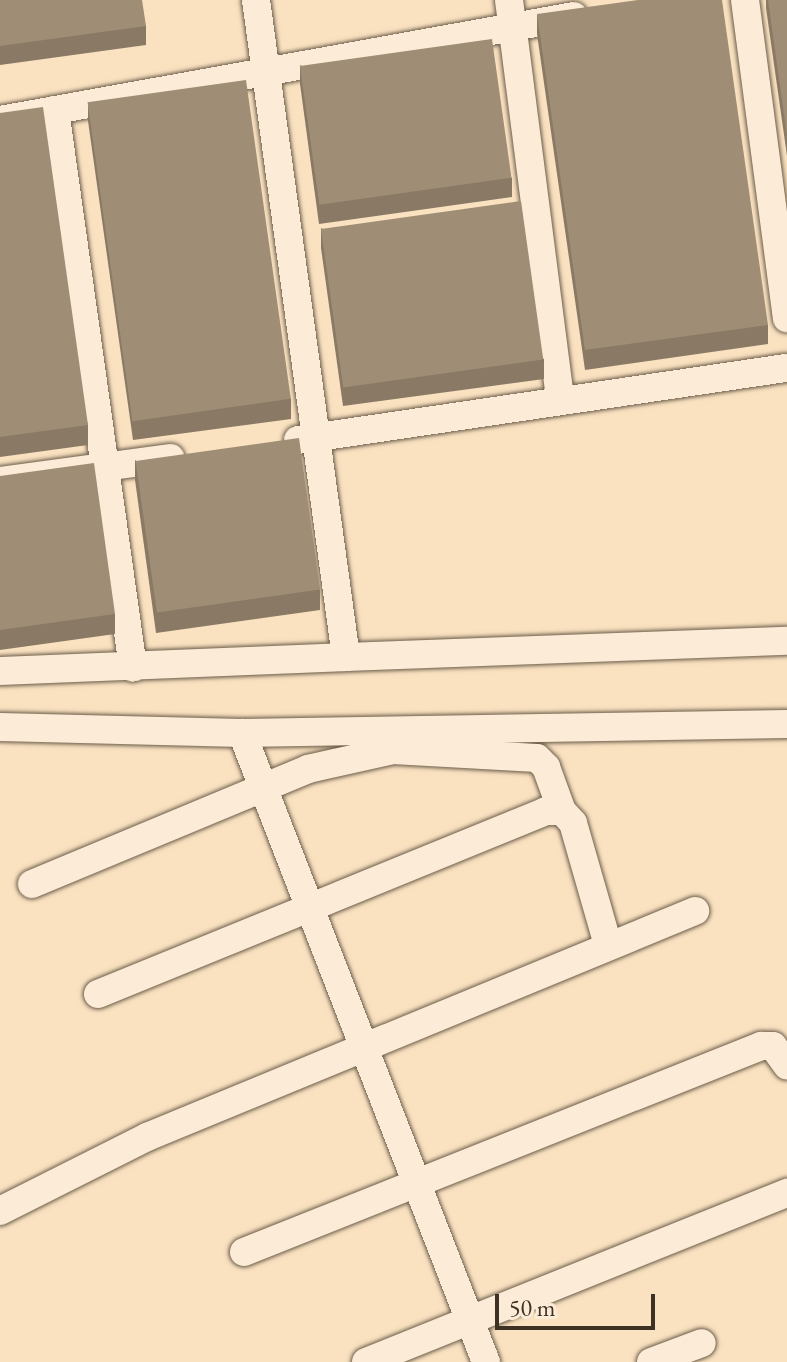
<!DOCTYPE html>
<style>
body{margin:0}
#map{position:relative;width:787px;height:1362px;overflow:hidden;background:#fae2c1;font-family:"EB Garamond",serif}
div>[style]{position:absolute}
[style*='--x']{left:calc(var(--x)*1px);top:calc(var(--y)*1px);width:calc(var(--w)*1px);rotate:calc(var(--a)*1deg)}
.roads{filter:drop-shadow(0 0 2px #6c5d4a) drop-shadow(0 0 2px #6c5d4a)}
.minor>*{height:28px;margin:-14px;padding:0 14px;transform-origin:14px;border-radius:14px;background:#fcecd7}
.wall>*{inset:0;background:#897965}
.building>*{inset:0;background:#9f8d75;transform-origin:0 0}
span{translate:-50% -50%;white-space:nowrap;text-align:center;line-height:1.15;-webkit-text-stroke:7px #fcecd7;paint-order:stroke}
.scale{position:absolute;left:495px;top:1294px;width:160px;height:36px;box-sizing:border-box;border:4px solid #3c3123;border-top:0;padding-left:10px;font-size:24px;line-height:28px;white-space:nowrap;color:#3c3123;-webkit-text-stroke:6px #fcecd7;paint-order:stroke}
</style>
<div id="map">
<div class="roads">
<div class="minor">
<i style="--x:509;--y:0;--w:402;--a:82.7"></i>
<i style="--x:745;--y:0;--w:321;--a:82.5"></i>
<i style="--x:55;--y:110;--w:563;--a:82.04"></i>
<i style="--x:0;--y:120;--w:583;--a:-10.27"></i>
<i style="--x:298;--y:440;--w:494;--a:-8.4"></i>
<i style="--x:0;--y:481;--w:172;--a:-7.7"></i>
<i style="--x:346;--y:657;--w:441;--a:-2.1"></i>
<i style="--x:0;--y:671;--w:346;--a:-2.3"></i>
<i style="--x:346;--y:657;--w:663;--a:-97.8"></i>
<i style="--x:0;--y:727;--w:242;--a:1.4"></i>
<i style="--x:242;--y:733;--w:545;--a:-0.95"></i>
<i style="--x:242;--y:733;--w:675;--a:68.8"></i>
<i style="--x:32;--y:884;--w:299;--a:-22.6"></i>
<i style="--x:308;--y:769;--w:87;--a:-12.6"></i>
<i style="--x:393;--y:750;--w:144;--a:3.2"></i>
<i style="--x:537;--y:758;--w:13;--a:45"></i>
<i style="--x:546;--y:767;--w:47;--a:70"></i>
<i style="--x:98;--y:994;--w:484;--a:-22.2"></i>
<i style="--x:546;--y:811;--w:16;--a:0"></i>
<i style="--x:562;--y:811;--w:16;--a:47"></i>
<i style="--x:573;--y:823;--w:127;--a:74"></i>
<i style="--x:0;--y:1211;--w:165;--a:-26.7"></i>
<i style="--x:147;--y:1137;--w:593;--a:-22.41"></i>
<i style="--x:244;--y:1252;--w:557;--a:-21.72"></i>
<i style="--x:761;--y:1046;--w:12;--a:0"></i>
<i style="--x:773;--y:1046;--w:24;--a:54"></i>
<i style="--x:366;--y:1362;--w:454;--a:-21.9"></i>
<i style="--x:651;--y:1362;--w:54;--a:-20.4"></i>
</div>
</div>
<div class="wall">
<i style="clip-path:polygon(0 0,146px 26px,146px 45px,0 65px)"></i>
<i style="clip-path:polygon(766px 0,787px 0,787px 156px,766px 8px)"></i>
<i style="clip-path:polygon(537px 14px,768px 325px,768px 344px,585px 370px,537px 34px)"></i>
<i style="clip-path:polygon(300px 65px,512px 178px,512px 197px,319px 224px,300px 84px)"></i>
<i style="clip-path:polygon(88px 102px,291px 399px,291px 419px,133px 440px,88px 121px)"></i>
<i style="clip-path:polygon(0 113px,88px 425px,88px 445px,0 457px)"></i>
<i style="clip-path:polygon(321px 228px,544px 359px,544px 379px,343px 406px,321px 248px)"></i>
<i style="clip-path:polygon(135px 460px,320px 590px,320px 610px,156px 633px,135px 480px)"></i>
<i style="clip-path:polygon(0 476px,115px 614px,115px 634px,0 650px)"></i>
</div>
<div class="building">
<i style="clip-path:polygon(0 0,142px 0,146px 26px,0 46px)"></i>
<i style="clip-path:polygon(638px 0,722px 0,768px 325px,585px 350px,537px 14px)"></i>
<i style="clip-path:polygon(768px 0,787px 0,787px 136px)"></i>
<i style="left:492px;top:39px;width:140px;height:194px;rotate:82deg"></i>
<i style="left:246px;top:80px;width:322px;height:160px;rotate:82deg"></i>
<i style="clip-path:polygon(43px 107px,88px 425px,0 437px,0 113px)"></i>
<i style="left:521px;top:201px;width:160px;height:202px;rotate:82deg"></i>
<i style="left:299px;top:438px;width:153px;height:165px;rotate:82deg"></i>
<i style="clip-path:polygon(94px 463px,115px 614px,0 630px,0 476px)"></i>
</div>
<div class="scale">50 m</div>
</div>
